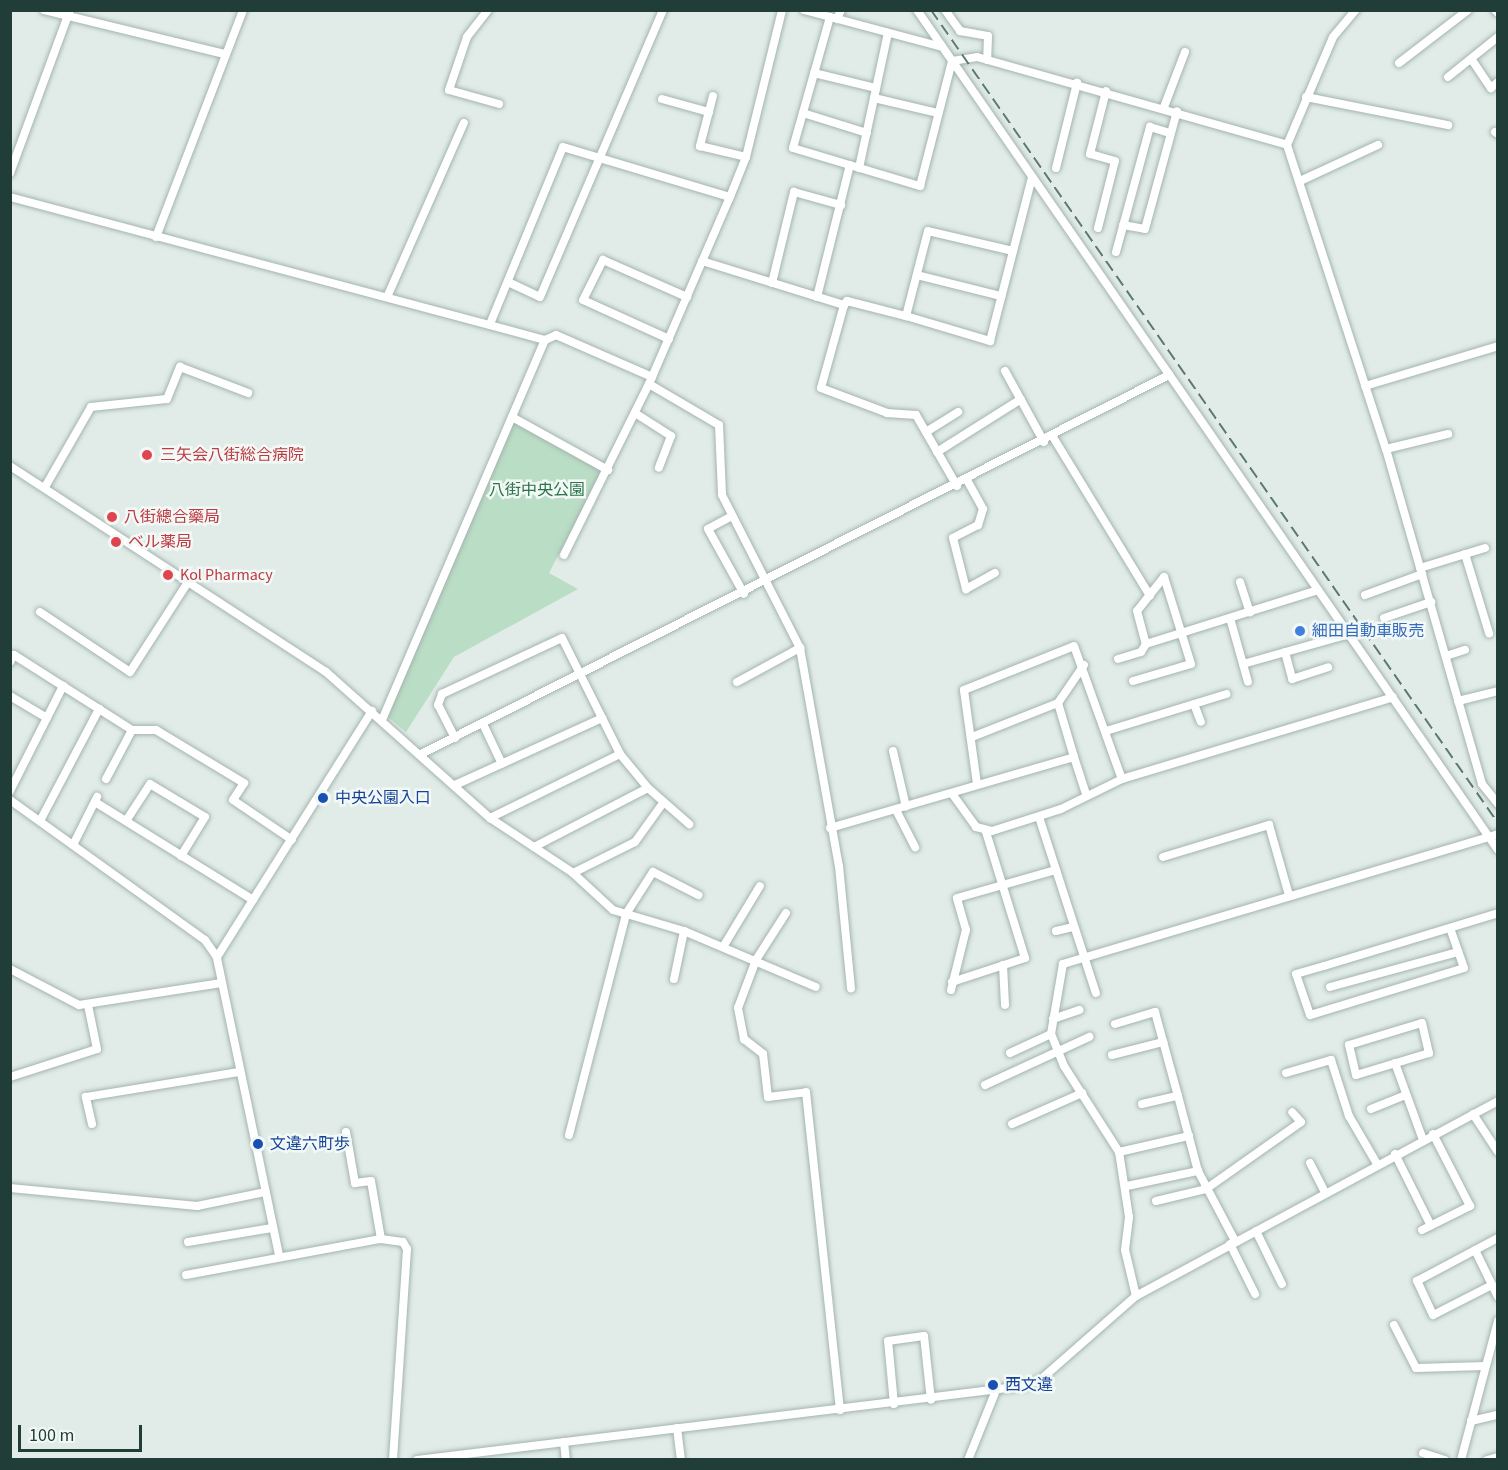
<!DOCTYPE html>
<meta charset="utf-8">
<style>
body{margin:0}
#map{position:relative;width:1508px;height:1470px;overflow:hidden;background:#e1ece8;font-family:"Source Sans 3","Noto Sans JP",sans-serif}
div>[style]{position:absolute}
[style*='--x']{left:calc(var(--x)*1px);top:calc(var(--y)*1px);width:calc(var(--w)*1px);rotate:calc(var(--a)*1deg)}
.green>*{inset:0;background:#baddc5}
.roads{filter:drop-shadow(0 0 2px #a4b4af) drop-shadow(0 0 2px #a4b4af)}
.minor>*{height:8px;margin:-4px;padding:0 4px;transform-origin:4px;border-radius:4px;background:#fff}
.rail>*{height:2px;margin-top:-1px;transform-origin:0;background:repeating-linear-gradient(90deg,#5c7872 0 12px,transparent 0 18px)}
.dots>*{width:16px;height:16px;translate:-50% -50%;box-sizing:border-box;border:3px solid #f2f8f5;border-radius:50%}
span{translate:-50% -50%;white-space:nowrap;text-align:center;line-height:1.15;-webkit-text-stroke:5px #f2f8f5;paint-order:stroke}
.health-label{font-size:16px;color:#be3a42}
.left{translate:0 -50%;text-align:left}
.park-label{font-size:16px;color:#2c744b}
.shop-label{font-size:16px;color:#366cbe}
.transit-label{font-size:16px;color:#164399}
.frame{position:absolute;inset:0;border:12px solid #213d37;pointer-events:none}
.scale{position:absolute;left:18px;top:1425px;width:124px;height:27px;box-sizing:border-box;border:3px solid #213d37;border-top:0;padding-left:8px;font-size:18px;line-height:21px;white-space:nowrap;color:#213d37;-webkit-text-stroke:4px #f2f8f5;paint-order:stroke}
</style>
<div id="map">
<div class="green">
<i style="clip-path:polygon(513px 420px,603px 470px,549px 573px,578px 589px,454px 657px,406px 732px,387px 716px)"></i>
</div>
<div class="roads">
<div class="minor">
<i style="--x:44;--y:10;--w:186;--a:13.7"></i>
<i style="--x:488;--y:10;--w:34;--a:128"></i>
<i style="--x:467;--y:37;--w:56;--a:108.8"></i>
<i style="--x:449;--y:90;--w:52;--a:15.6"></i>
<i style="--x:804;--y:10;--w:143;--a:15"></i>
<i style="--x:917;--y:10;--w:1021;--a:55.33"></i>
<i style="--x:945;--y:10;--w:26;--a:54"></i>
<i style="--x:960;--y:31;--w:28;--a:10"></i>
<i style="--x:988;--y:36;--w:24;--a:92"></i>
<i style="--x:1495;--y:10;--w:4;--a:45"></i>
<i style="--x:830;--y:17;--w:136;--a:105.8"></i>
<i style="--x:793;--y:148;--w:133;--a:16.7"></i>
<i style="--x:920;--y:186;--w:129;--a:-75.6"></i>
<i style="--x:952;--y:61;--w:25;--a:-9"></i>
<i style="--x:977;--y:57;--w:322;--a:15.8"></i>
<i style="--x:1287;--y:145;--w:320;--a:72"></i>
<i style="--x:1386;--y:449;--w:348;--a:74"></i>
<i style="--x:1482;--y:784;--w:26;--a:51"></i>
<i style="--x:837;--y:19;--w:10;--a:-66"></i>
<i style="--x:1472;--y:60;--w:34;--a:56"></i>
<i style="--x:1491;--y:88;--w:9;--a:-41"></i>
<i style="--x:1399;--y:63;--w:87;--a:-37.5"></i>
<i style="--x:814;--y:73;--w:64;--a:13.6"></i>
<i style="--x:1448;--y:77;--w:64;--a:-38.7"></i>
<i style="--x:713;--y:96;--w:52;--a:104.6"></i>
<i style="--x:700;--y:146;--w:47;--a:13.4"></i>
<i style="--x:1306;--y:97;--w:145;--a:11.2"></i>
<i style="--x:874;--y:98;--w:66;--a:13.2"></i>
<i style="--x:662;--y:99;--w:49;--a:15.5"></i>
<i style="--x:1164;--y:107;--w:59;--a:-69.1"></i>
<i style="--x:803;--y:113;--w:67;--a:17.4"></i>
<i style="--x:1495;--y:132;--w:4;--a:34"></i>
<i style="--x:1287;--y:145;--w:117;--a:-66.9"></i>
<i style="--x:1333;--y:37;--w:35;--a:-50"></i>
<i style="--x:859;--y:168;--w:138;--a:-77.9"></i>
<i style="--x:1056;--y:168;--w:88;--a:-76.1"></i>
<i style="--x:10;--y:173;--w:174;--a:-69.8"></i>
<i style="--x:1300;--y:181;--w:86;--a:-24.8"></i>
<i style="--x:10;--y:197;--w:554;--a:14.96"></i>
<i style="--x:545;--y:340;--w:12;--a:-24"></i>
<i style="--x:556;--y:335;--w:105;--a:23.6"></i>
<i style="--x:1123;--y:225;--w:22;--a:10"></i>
<i style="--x:1145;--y:229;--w:122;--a:-74.8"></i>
<i style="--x:1098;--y:228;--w:69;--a:-75.8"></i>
<i style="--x:1115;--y:161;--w:26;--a:-164"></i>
<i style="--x:1090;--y:154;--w:65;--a:-75.7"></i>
<i style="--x:156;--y:237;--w:243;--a:-69"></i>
<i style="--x:1013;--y:251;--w:87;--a:-166.8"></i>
<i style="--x:928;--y:231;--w:88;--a:104.5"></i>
<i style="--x:906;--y:316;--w:88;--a:16.6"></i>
<i style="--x:990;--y:341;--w:169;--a:-75.6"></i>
<i style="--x:1116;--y:252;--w:130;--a:-74.8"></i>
<i style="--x:1150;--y:127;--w:21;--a:17"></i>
<i style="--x:702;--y:261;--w:149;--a:17.2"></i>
<i style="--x:844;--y:305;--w:86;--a:105.5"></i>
<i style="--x:821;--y:388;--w:71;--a:20.7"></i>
<i style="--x:887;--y:413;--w:29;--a:4"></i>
<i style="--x:916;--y:415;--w:82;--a:60"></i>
<i style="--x:917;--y:275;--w:87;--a:14"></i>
<i style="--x:508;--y:282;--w:35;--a:25"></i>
<i style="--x:540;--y:297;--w:312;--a:-66.8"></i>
<i style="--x:772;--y:283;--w:94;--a:-76.4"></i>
<i style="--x:794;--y:192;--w:49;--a:15.5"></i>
<i style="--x:388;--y:295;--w:188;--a:-66.2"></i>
<i style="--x:817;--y:297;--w:136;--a:-76"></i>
<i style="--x:844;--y:305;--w:5;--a:-53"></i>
<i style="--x:847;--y:301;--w:61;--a:14.3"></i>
<i style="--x:490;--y:324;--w:191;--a:-67.6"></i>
<i style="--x:563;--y:147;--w:174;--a:16.7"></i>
<i style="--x:669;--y:339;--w:94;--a:-155.6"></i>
<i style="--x:583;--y:300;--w:45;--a:-63.4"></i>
<i style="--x:603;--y:260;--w:92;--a:23.8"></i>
<i style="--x:1005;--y:371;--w:81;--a:61.2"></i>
<i style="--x:649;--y:384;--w:81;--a:30.4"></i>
<i style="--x:719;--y:425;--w:70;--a:87.5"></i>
<i style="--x:722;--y:495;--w:172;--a:63"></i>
<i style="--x:800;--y:648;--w:221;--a:79.9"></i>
<i style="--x:839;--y:866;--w:123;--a:84.4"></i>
<i style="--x:1365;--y:386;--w:139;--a:-16.7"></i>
<i style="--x:635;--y:413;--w:43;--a:32.6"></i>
<i style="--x:671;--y:436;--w:34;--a:111"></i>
<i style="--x:512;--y:417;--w:110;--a:28.9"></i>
<i style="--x:926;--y:432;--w:38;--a:-32"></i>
<i style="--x:1053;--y:437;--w:186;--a:58.6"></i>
<i style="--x:1386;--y:449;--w:64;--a:-13.6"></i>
<i style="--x:937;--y:452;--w:99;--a:-32.2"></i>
<i style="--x:10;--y:466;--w:377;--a:33.1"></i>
<i style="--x:326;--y:672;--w:220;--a:41.7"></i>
<i style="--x:490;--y:818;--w:100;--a:33.5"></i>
<i style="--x:573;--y:873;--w:54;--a:42.8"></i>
<i style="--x:613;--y:910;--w:74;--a:16.5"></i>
<i style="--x:684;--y:931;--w:143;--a:23"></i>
<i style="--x:967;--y:480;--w:33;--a:61"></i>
<i style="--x:983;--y:509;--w:17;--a:107"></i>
<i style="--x:978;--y:525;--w:28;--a:153"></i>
<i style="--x:953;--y:538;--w:53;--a:75.7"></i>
<i style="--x:966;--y:589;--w:33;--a:-29"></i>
<i style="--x:45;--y:487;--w:92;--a:-60.1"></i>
<i style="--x:91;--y:407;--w:76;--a:-6"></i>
<i style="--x:167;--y:399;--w:35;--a:-68"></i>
<i style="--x:180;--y:367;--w:73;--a:20.9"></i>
<i style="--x:732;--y:516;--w:27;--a:152"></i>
<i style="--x:708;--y:529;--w:74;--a:61"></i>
<i style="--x:1465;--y:554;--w:83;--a:73.1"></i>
<i style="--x:564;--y:555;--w:191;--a:-63.6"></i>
<i style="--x:649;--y:384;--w:204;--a:-66.6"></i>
<i style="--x:730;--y:197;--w:43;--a:-68.2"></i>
<i style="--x:746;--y:157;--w:151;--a:-76.2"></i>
<i style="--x:1420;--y:568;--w:68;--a:-17.1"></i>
<i style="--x:1240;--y:582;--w:32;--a:72"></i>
<i style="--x:1365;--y:595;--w:61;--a:-20.2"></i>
<i style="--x:40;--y:612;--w:108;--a:33.7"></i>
<i style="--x:130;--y:672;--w:107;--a:-57.2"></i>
<i style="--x:1230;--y:618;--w:66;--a:74.3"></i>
<i style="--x:1384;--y:618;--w:50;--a:-18.8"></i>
<i style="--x:1285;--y:652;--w:28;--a:75"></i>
<i style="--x:1292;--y:679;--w:38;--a:-18"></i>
<i style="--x:1446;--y:656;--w:20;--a:-18"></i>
<i style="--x:1118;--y:659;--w:24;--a:-17"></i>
<i style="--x:1141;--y:652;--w:9;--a:-58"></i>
<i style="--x:1146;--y:644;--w:180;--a:-17.4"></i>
<i style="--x:10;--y:662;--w:8;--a:-60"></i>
<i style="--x:14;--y:655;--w:140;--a:32.4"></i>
<i style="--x:132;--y:730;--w:24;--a:0"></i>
<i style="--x:156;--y:730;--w:103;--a:31.1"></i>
<i style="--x:244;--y:783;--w:20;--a:123"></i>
<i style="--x:233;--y:800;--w:71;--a:34.1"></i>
<i style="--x:1243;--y:664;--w:110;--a:-15.8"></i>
<i style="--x:1133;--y:681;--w:60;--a:-16.3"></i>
<i style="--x:1191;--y:664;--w:91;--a:-107.2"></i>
<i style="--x:1164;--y:577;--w:43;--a:128.5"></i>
<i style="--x:1137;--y:611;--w:34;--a:75"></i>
<i style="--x:737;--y:682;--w:72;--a:-28.4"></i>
<i style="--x:10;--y:696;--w:43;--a:30.7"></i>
<i style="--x:1458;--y:701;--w:41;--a:-14"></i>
<i style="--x:1194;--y:704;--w:19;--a:69"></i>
<i style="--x:382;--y:720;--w:413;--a:-66.8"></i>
<i style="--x:483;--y:724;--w:44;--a:64.6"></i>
<i style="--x:1106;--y:731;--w:126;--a:-17.1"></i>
<i style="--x:972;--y:737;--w:92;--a:-21.6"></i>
<i style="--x:455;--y:738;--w:37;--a:-117"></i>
<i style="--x:438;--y:705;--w:12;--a:-70"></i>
<i style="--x:442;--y:694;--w:132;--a:-25"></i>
<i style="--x:562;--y:638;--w:130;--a:63.4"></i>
<i style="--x:620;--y:754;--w:44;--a:50.5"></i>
<i style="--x:648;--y:788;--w:55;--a:41.3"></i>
<i style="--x:893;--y:751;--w:57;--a:76.9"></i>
<i style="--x:421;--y:754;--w:839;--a:-26.87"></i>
<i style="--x:1074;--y:757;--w:39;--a:72"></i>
<i style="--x:106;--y:779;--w:55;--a:-62"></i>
<i style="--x:977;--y:784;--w:95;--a:-97.9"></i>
<i style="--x:964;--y:690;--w:118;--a:-21.8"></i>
<i style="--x:1074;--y:646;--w:141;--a:70.2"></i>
<i style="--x:455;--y:785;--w:162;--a:-24.5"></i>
<i style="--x:10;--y:791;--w:118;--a:-63.2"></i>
<i style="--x:953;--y:795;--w:39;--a:54"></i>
<i style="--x:976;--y:827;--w:16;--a:14"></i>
<i style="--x:992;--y:831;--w:72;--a:-17.7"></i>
<i style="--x:1061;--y:809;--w:68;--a:-26.2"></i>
<i style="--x:1122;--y:779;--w:283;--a:-16.8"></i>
<i style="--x:10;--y:800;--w:240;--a:35.7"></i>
<i style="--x:205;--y:940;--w:21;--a:55"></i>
<i style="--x:95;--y:802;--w:186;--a:31.8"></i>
<i style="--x:896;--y:810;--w:42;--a:62.8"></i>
<i style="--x:1039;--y:817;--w:185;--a:72.1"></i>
<i style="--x:490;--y:818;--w:145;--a:-26.2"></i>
<i style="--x:40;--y:821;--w:127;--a:-62.2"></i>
<i style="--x:126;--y:821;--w:44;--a:-57"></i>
<i style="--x:150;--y:784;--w:64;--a:31"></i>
<i style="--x:205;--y:817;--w:46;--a:121.6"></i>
<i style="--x:830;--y:828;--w:254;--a:-16.2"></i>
<i style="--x:1074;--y:757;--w:56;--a:-106.5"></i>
<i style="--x:1058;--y:703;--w:46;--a:-55.6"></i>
<i style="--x:73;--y:845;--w:54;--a:-63.4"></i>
<i style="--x:534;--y:847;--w:128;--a:-27.4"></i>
<i style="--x:1163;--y:857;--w:111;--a:-16.8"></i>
<i style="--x:1269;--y:825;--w:73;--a:74.1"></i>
<i style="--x:573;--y:873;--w:69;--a:-26.6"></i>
<i style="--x:635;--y:842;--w:48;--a:-54.3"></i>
<i style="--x:786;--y:913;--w:56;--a:122.6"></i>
<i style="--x:756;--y:960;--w:51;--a:110.6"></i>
<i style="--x:738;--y:1008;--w:32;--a:79"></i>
<i style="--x:744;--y:1039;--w:24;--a:38"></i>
<i style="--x:763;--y:1054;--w:43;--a:83.4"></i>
<i style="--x:768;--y:1097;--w:38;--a:-7"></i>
<i style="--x:806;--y:1092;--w:320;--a:83.9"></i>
<i style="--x:1450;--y:928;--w:42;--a:70.7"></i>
<i style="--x:1464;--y:968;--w:161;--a:163"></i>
<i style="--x:1310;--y:1015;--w:43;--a:-108.9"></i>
<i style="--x:1296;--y:974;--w:29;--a:-16"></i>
<i style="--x:1324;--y:966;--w:182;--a:-16.9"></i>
<i style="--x:1056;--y:931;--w:18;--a:-13"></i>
<i style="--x:723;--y:947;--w:71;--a:-58.8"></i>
<i style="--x:1003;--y:965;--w:40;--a:87.1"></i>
<i style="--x:10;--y:969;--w:78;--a:27.6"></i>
<i style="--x:79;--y:1005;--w:144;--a:-8.8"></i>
<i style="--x:674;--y:979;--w:49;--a:-78.2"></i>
<i style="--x:952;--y:982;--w:77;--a:-18.2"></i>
<i style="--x:1025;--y:958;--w:132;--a:-107.2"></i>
<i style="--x:1330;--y:987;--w:133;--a:-15.3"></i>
<i style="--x:951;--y:990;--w:62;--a:-76"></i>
<i style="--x:966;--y:930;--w:33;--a:-106"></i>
<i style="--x:957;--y:898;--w:103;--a:-15.8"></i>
<i style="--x:1053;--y:1019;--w:28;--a:-19"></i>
<i style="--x:1422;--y:1023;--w:31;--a:77"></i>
<i style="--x:1429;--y:1053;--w:76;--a:163.2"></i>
<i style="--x:1356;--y:1075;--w:31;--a:-103"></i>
<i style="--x:1349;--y:1045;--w:76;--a:-16.8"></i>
<i style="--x:1115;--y:1024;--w:42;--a:-16.7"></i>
<i style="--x:1155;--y:1012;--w:87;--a:74.7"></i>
<i style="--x:1010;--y:1053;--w:45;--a:-24.9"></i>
<i style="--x:1112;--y:1055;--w:53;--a:-14.3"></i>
<i style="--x:1395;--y:1063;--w:82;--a:70"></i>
<i style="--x:1286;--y:1073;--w:47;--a:-16.1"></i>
<i style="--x:1331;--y:1060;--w:59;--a:72.2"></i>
<i style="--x:1349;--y:1116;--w:56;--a:59.7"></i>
<i style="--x:10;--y:1077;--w:91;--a:-17.8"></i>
<i style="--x:97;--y:1049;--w:45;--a:-101.6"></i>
<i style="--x:985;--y:1085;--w:115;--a:-24.8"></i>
<i style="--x:1142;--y:1104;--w:37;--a:-13"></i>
<i style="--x:1178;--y:1096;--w:78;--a:75.1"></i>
<i style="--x:1198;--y:1171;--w:79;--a:62.1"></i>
<i style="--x:1371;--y:1109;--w:37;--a:-22"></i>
<i style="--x:1473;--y:1114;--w:45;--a:56.7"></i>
<i style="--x:92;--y:1124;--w:28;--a:-103"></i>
<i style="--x:86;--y:1097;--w:154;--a:-9.3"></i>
<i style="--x:1012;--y:1124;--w:77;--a:-23.9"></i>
<i style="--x:346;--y:1132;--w:52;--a:80"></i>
<i style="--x:355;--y:1183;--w:16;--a:-7"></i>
<i style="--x:371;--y:1181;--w:59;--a:80.2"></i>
<i style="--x:569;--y:1135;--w:228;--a:-75.5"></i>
<i style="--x:626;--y:914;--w:50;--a:-57.3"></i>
<i style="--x:653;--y:872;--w:51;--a:27.1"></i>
<i style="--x:1119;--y:1152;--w:72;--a:-12.9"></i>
<i style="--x:1395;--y:1154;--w:80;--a:63.4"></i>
<i style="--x:1310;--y:1163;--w:34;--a:63"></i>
<i style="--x:1127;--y:1186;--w:73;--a:-11.9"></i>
<i style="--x:10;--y:1188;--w:188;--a:5.5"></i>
<i style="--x:197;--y:1206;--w:69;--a:-11.6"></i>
<i style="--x:1156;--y:1201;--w:51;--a:-13.5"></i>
<i style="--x:1206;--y:1189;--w:116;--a:-35.2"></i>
<i style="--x:1301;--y:1122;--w:13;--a:-132"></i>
<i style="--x:1422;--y:1230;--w:54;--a:-26.6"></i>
<i style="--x:1470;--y:1206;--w:81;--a:-117.2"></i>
<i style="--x:1256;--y:1231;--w:59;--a:63.9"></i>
<i style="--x:188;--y:1242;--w:85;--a:-9.5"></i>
<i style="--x:1230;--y:1244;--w:56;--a:63.4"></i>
<i style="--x:1475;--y:1250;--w:52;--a:63.9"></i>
<i style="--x:279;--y:1255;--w:304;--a:-101.8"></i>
<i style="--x:217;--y:957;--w:291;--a:-57.8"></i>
<i style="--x:186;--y:1275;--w:198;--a:-10.5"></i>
<i style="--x:381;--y:1239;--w:22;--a:8"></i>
<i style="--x:403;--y:1242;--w:8;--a:60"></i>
<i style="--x:407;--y:1249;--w:211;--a:93.8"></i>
<i style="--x:1492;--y:1285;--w:66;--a:153"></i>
<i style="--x:1433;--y:1315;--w:38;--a:-115"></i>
<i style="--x:1417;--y:1281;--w:92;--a:-28"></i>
<i style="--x:1136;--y:1296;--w:47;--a:-103.4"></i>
<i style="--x:1125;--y:1250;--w:33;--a:-83"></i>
<i style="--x:1129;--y:1217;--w:66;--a:-98.7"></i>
<i style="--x:1119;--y:1152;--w:102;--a:-122.6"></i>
<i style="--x:1064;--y:1066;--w:35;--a:-112"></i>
<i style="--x:1051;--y:1034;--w:71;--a:-80.3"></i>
<i style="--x:1063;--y:964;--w:454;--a:-16.6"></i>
<i style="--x:1394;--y:1325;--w:48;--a:62.9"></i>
<i style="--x:1416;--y:1368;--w:69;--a:-1.7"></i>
<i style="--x:894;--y:1404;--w:63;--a:-95.4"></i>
<i style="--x:888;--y:1341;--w:36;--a:-8"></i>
<i style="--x:924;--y:1336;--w:64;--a:83.8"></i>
<i style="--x:1471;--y:1421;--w:28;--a:-13"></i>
<i style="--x:677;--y:1428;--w:32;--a:83"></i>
<i style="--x:564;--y:1442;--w:18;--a:84"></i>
<i style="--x:1423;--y:1453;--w:23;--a:18"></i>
<i style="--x:417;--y:1460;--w:611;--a:-6.95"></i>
<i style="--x:1024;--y:1386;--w:17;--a:-21"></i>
<i style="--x:1040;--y:1380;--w:128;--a:-41.2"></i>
<i style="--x:1136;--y:1296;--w:411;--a:-28.3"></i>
<i style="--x:968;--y:1460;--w:72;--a:-68.1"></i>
<i style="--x:1461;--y:1460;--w:144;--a:-75.1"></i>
<i style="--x:1487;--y:1460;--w:11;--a:-15"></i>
</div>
</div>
<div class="rail">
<i style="--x:931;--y:10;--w:991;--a:55.11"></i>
</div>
<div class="dots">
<i style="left:147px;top:455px;background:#e0444e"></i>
<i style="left:112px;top:517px;background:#e0444e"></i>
<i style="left:116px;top:542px;background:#e0444e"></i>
<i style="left:168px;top:575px;background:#e0444e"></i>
<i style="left:1300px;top:631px;background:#3f7fe0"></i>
<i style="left:323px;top:798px;background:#1a4fb4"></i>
<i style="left:258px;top:1144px;background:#1a4fb4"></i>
<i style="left:993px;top:1385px;background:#1a4fb4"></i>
</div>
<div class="health-label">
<span class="left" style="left:160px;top:455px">三矢会八街総合病院</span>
<span class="left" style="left:124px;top:517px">八街總合藥局</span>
<span class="left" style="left:128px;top:542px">ベル薬局</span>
<span class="left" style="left:180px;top:575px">Kol Pharmacy</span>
</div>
<div class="park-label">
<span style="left:537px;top:490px">八街中央公園</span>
</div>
<div class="shop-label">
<span class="left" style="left:1312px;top:631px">細田自動車販売</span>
</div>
<div class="transit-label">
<span class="left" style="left:335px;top:798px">中央公園入口</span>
<span class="left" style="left:270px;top:1144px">文違六町歩</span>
<span class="left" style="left:1005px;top:1385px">西文違</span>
</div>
<div class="frame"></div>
<div class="scale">100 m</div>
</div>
